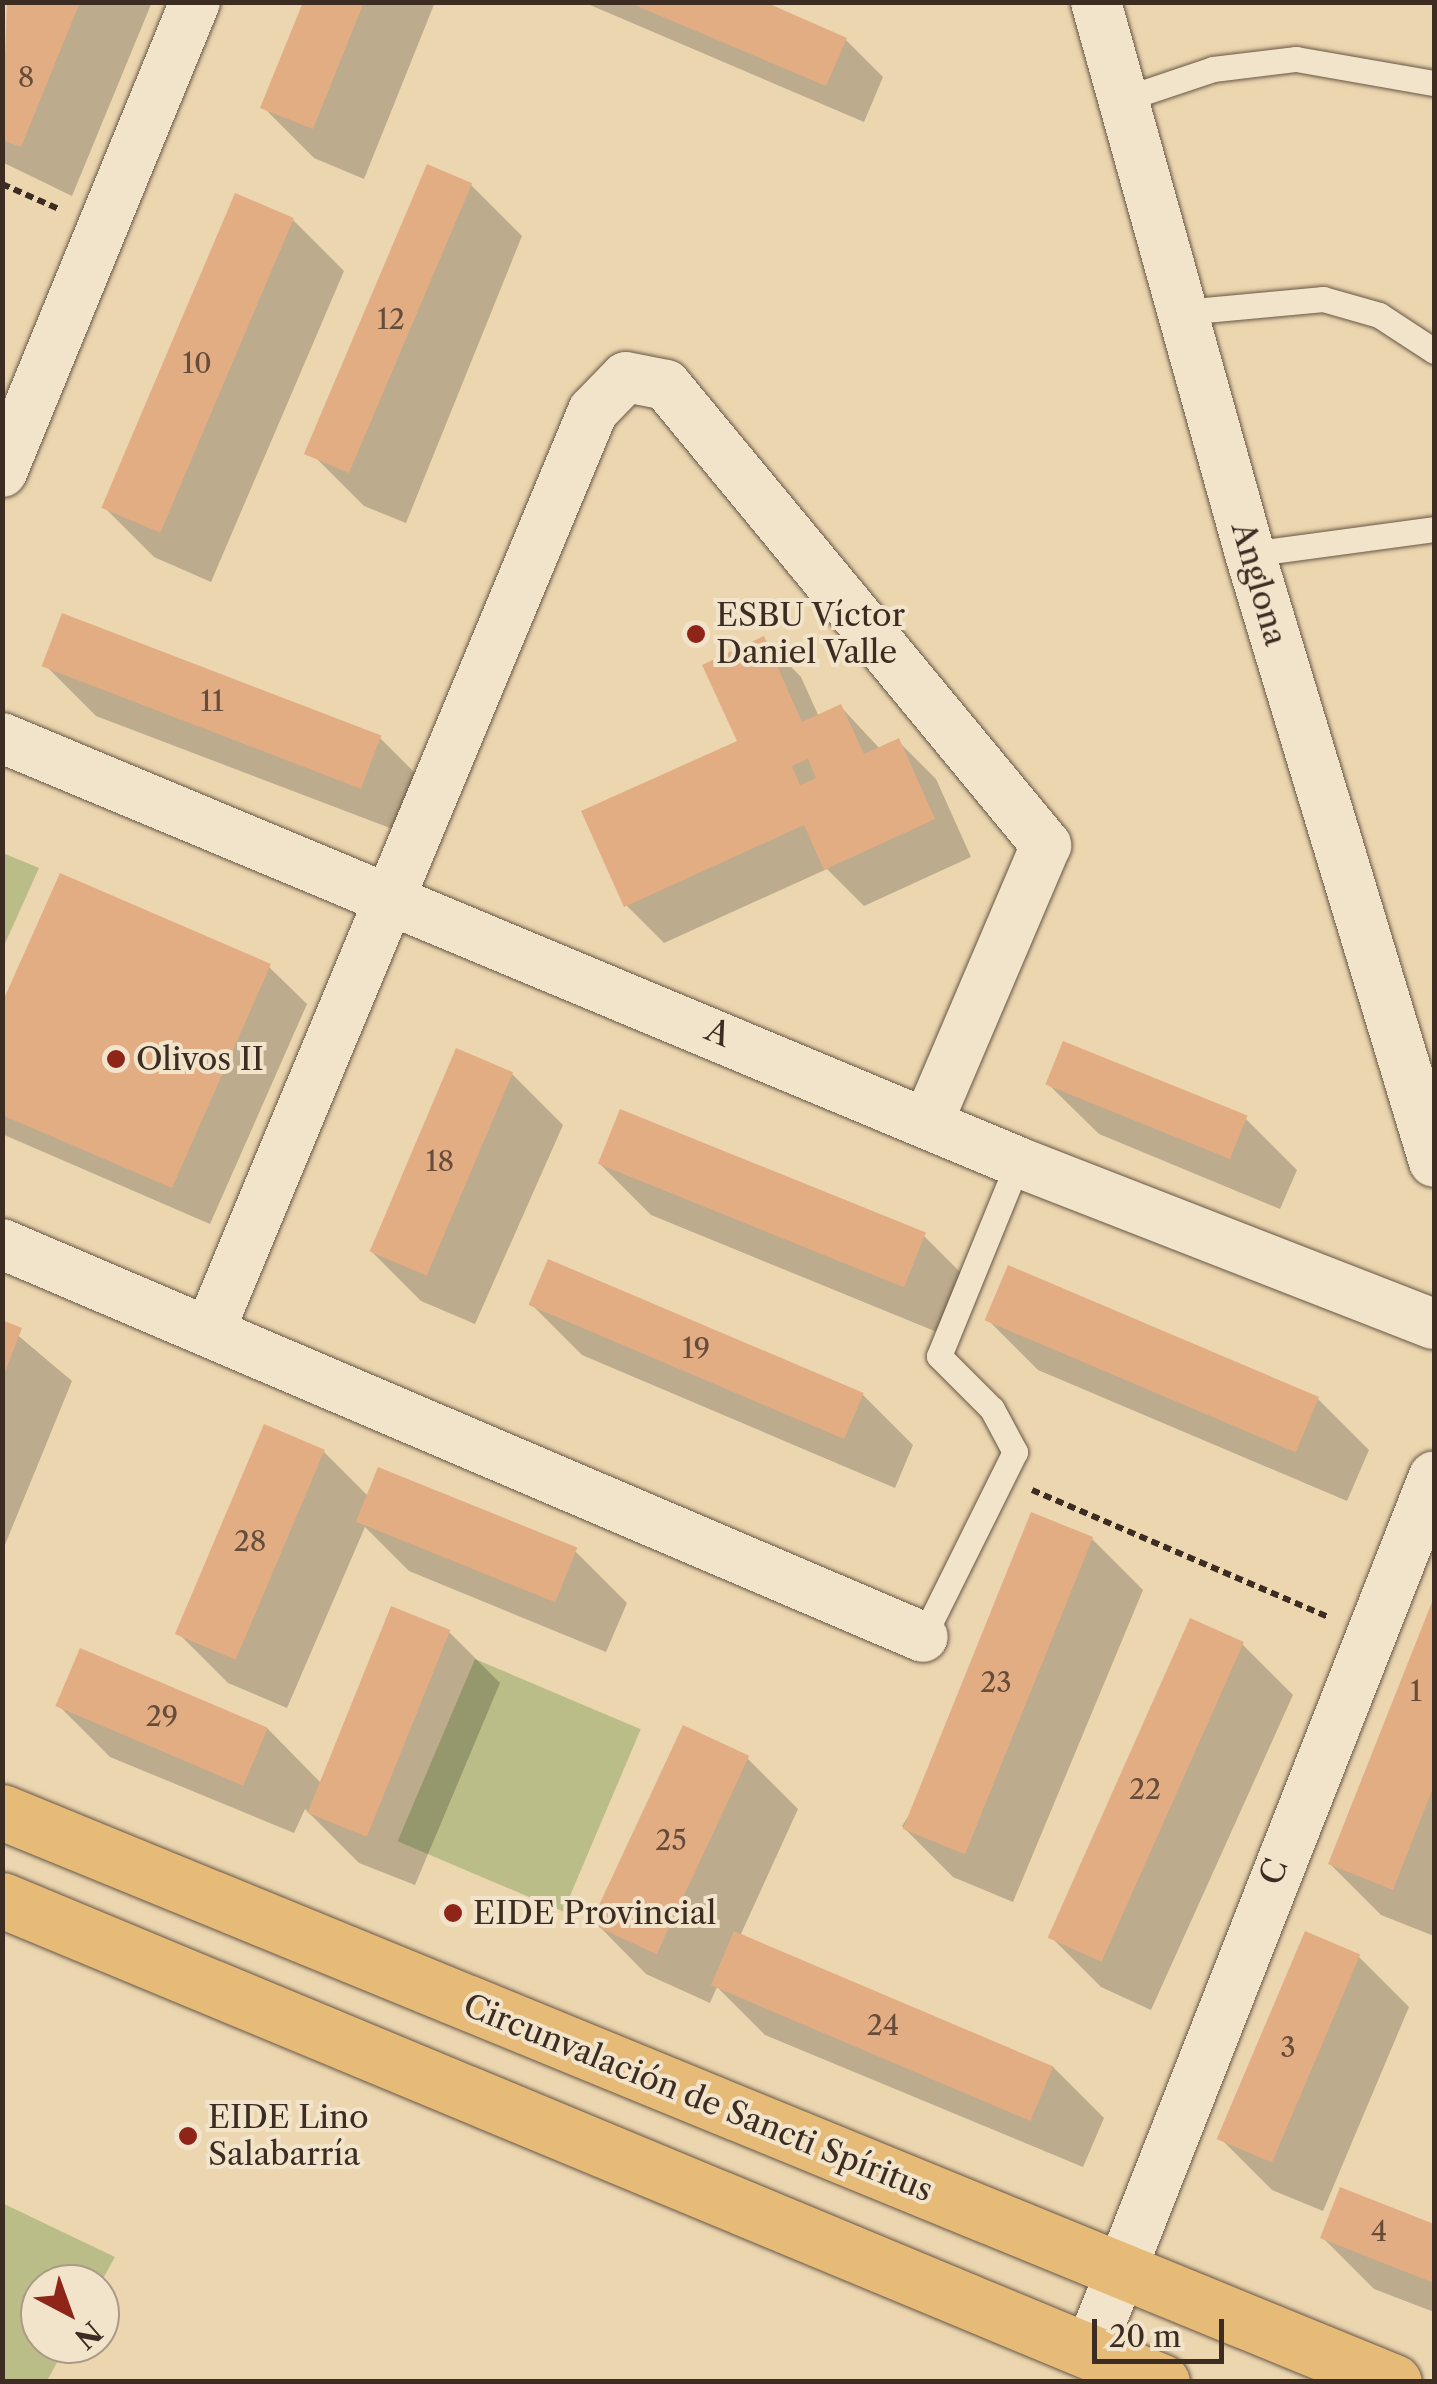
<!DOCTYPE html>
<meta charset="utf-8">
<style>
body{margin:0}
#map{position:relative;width:1437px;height:2384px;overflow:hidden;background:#ebd6af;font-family:"Libre Caslon Text",serif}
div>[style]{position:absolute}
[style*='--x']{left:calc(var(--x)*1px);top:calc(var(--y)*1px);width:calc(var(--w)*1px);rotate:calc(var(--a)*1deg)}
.green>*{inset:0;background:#bbbd88;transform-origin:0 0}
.shadow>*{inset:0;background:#0003}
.building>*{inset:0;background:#e3ad84;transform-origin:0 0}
.path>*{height:6px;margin-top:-3px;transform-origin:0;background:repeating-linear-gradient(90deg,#3d2c22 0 8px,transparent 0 13px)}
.roads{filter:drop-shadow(0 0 2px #685645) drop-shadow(0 0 2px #685645)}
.lane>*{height:25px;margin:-12.5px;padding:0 12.5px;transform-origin:12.5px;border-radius:12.5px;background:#f2e4cb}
.street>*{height:50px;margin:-25px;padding:0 25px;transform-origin:25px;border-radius:25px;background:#f2e4cb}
.highway>*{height:55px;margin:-27.5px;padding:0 27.5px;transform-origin:27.5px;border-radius:27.5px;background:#e6bb78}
.dots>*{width:28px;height:28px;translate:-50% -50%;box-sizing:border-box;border:5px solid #f2e4cb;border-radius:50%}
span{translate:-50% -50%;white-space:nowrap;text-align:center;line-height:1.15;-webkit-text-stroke:8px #f2e4cb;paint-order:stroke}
.number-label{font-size:28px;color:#664c3a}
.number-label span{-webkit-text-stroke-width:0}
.street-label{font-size:32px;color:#3d2c22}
.poi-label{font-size:32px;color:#3d2c22}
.left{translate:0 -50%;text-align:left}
.frame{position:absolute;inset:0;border:5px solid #3d2c22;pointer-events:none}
.north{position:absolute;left:20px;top:2264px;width:100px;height:100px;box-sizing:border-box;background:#f2e4cb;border:2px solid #aa9a87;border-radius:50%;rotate:139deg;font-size:28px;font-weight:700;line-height:40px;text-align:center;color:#3d2c22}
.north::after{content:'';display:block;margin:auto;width:35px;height:45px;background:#8f2418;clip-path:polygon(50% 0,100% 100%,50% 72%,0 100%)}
.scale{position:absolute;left:1092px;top:2319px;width:132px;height:45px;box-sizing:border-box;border:5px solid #3d2c22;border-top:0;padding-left:12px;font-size:30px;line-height:35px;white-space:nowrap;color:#3d2c22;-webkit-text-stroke:8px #f2e4cb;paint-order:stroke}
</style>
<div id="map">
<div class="green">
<i style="clip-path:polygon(3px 853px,39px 868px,3px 948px)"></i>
<i style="left:475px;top:1659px;width:180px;height:198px;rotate:23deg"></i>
<i style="clip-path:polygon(2px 2203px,115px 2257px,100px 2284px,40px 2284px,40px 2344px,67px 2344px,47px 2381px,3px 2381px)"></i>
</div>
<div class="shadow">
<i style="clip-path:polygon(10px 2px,152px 2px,72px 196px,2px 162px)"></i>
<i style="clip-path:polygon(305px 2px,435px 2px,364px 179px,314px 158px,263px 107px)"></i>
<i style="clip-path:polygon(583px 2px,758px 2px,846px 40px,883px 77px,864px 122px)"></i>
<i style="clip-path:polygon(471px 185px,522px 236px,406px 523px,364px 506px,313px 455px)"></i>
<i style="clip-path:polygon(293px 220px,344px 271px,211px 582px,154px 557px,103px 506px)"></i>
<i style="clip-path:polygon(764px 639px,801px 677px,819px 717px,841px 707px,880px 749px,898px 741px,936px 779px,971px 857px,864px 906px,827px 869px,664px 943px,626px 905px,740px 742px)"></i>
<i style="clip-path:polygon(45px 665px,379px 737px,430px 788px,411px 836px,96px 716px)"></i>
<i style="clip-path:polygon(269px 967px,307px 1004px,210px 1224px,2px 1134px,2px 1010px)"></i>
<i style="clip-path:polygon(512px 1074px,563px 1125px,475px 1324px,421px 1301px,370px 1250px)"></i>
<i style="clip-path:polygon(1048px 1084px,1246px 1119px,1297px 1170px,1280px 1209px,1099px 1134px)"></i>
<i style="clip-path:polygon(600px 1164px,924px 1236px,975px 1287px,954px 1339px,651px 1215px)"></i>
<i style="clip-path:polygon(531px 1304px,862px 1394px,913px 1445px,895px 1488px,582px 1355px)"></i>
<i style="clip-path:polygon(987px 1319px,1318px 1399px,1369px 1450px,1347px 1501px,1038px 1370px)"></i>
<i style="clip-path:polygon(2px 1322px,72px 1381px,2px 1552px)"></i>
<i style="clip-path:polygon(324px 1452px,368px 1496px,576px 1552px,627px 1603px,606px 1652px,409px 1571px,365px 1527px,287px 1708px,228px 1683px,177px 1632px)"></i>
<i style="clip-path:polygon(1092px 1539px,1143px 1590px,1013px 1902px,953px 1877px,902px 1826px)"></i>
<i style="clip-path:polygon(1434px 1603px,1434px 1936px,1381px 1915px,1330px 1864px)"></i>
<i style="clip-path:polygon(449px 1632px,500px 1683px,415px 1885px,359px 1863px,305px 1809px,294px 1833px,110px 1757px,59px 1706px,267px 1728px,320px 1782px)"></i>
<i style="clip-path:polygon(1242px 1644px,1293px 1695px,1151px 2010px,1101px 1987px,1050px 1936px)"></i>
<i style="clip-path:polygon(747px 1758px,798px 1809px,740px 1936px,1053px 2067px,1104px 2118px,1083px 2167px,765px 2035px,717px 1987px,710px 2003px,646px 1974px,596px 1923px)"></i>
<i style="clip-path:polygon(1358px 1956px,1409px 2007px,1323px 2211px,1272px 2190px,1221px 2139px)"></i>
<i style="clip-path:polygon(1341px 2190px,1434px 2226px,1434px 2312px,1374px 2289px,1323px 2238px)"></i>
</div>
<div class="building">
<i style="clip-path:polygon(7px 2px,80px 2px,21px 147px,2px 140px)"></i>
<i style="clip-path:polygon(303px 2px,364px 2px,313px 129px,260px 108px)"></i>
<i style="clip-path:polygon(765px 2px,847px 38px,826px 86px,630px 3px)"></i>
<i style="left:427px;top:164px;width:49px;height:315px;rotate:23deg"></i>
<i style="left:235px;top:193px;width:64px;height:342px;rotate:23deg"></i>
<i style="left:62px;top:613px;width:342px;height:57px;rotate:21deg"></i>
<i style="clip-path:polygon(evenodd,764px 636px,802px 722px,841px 704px,864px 754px,899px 738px,935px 819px,824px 870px,804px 825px,624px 907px,581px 811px,737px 741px,702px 665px,764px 636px,808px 759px,816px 778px,800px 785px,792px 766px,808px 759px)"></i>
<i style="clip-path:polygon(60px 873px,271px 964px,172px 1188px,2px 1115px,2px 1003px)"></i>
<i style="left:1063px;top:1041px;width:199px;height:47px;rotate:22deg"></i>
<i style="left:456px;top:1048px;width:62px;height:221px;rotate:23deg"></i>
<i style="left:620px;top:1109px;width:330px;height:59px;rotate:22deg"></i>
<i style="left:548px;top:1259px;width:343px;height:50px;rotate:23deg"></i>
<i style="left:1008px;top:1265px;width:338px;height:60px;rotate:23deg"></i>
<i style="clip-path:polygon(2px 1320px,22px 1328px,3px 1377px,2px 1377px)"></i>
<i style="left:264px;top:1424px;width:66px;height:228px;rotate:23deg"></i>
<i style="left:378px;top:1467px;width:215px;height:59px;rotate:22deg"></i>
<i style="left:1031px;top:1512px;width:67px;height:342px;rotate:22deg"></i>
<i style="clip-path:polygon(1434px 1597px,1434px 1785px,1393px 1890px,1328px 1864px)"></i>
<i style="left:391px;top:1606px;width:64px;height:223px;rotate:22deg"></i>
<i style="left:1190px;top:1618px;width:59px;height:350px;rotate:24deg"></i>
<i style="left:80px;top:1648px;width:204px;height:63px;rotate:23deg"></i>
<i style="left:683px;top:1725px;width:73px;height:219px;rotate:25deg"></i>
<i style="left:734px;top:1931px;width:347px;height:59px;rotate:23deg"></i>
<i style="left:1305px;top:1931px;width:60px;height:226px;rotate:23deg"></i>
<i style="clip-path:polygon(1340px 2187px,1434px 2224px,1434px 2283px,1320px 2238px)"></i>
</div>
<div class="path">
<i style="--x:2;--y:184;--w:64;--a:23.8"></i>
<i style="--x:1032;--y:1490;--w:323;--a:23.2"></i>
</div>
<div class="roads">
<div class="lane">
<i style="--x:1121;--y:100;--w:97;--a:-18.6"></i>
<i style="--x:1213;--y:69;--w:84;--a:-6.9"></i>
<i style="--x:1296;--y:59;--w:140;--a:9.9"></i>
<i style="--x:1183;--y:312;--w:141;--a:-5.3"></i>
<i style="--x:1323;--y:299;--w:58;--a:15.9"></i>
<i style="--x:1379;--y:315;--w:66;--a:33.2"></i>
<i style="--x:1250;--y:554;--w:186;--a:-7.7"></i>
<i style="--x:923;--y:1637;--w:207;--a:-63.6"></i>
<i style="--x:1015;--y:1452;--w:49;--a:-118.1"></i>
<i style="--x:992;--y:1409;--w:75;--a:-135"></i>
<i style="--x:939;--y:1356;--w:209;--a:-67.8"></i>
</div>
<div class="street">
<i style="--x:1096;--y:2;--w:573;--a:74.41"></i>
<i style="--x:1250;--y:554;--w:635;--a:73.16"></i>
<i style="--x:2;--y:472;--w:508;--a:-67.68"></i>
<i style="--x:2;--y:738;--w:1101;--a:22.65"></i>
<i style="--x:1018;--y:1162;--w:446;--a:21.3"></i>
<i style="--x:2;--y:1244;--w:1001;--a:23.11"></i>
<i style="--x:209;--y:1332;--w:998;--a:-67.37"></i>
<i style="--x:593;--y:411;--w:47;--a:-45.9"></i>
<i style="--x:626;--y:377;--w:41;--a:11.3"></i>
<i style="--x:666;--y:385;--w:597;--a:50.44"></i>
<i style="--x:1046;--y:845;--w:301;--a:113.1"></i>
<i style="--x:1089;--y:2352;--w:941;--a:-68.5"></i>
</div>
<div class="highway">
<i style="--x:2;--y:1812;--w:1504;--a:22.27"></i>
<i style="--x:2;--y:1900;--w:1256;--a:22.56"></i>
</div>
</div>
<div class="dots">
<i style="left:696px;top:634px;background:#8f2418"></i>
<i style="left:116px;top:1059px;background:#8f2418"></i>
<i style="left:453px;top:1913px;background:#8f2418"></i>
<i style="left:188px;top:2136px;background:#8f2418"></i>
</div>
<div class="number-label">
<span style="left:26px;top:77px">8</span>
<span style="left:391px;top:319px">12</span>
<span style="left:197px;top:363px">10</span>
<span style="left:212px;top:701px">11</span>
<span style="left:440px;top:1161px">18</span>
<span style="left:696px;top:1348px">19</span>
<span style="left:250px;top:1541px">28</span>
<span style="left:996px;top:1682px">23</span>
<span style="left:1416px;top:1691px">1</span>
<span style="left:162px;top:1716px">29</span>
<span style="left:1145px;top:1789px">22</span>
<span style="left:671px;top:1840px">25</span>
<span style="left:883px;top:2025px">24</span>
<span style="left:1288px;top:2047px">3</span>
<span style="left:1379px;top:2231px">4</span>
</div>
<div class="street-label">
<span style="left:1259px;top:584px;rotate:74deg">Anglona</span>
<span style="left:718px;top:1033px;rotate:23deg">A</span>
<span style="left:1274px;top:1872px;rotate:-69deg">C</span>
<span style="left:698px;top:2098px;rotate:22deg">Circunvalación de Sancti Spíritus</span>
</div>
<div class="poi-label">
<span class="left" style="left:716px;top:634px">ESBU Víctor<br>Daniel Valle</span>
<span class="left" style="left:136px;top:1059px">Olivos II</span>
<span class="left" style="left:473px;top:1913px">EIDE Provincial</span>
<span class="left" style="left:208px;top:2136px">EIDE Lino<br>Salabarría</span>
</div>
<div class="frame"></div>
<div class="north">N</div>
<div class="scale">20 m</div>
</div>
